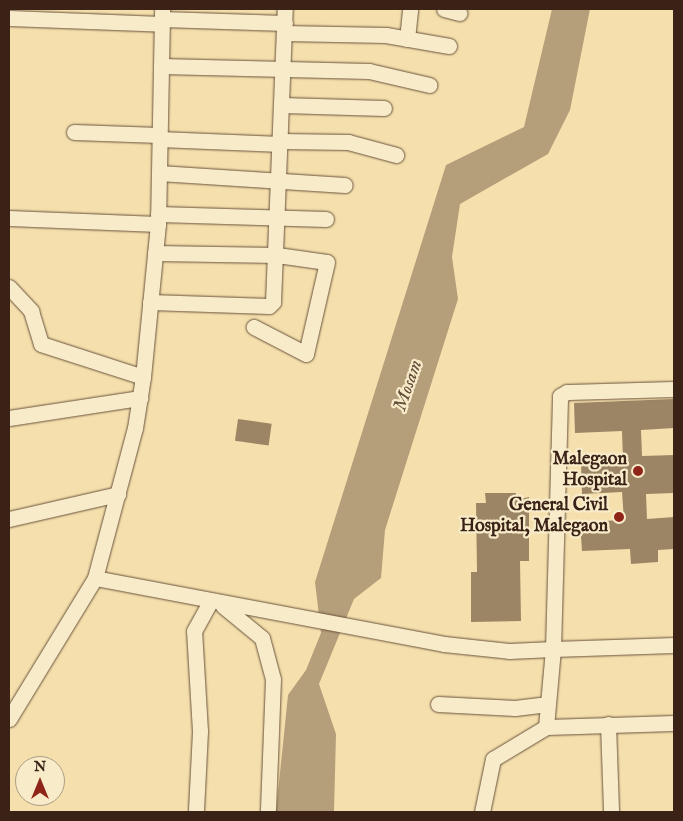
<!DOCTYPE html>
<style>
body{margin:0}
#map{position:relative;width:683px;height:821px;overflow:hidden;background:#f5e0ad;font-family:"IM FELL English",serif}
div>[style]{position:absolute}
[style*='--x']{left:calc(var(--x)*1px);top:calc(var(--y)*1px);width:calc(var(--w)*1px);rotate:calc(var(--a)*1deg)}
.water>*{inset:0;background:#b59f7a}
.building>*{inset:0;background:#9b8565;transform-origin:0 0}
.roads{filter:drop-shadow(0 0 1px #69523c) drop-shadow(0 0 1px #69523c)}
.minor>*{height:15px;margin:-7.5px;padding:0 7.5px;transform-origin:7.5px;border-radius:7.5px;background:#f8ebca}
.dots>*{width:14px;height:14px;translate:-50% -50%;box-sizing:border-box;border:2px solid #f8ebca;border-radius:50%}
span{translate:-50% -50%;white-space:nowrap;text-align:center;line-height:1.15;-webkit-text-stroke:4.5px #f8ebca;paint-order:stroke}
.poi-label{font-size:18px;color:#3a2217;font-weight:700}
.right{translate:-100% -50%;text-align:right}
.water-label{font-size:19px;color:#654e3a;font-style:italic}
.frame{position:absolute;inset:0;border:10px solid #3a2217;pointer-events:none}
.north{position:absolute;left:15px;top:756px;width:50px;height:50px;box-sizing:border-box;background:#f8ebca;border:1px solid #ac9b82;border-radius:50%;rotate:0deg;font-size:14px;font-weight:700;line-height:20px;text-align:center;color:#3a2217}
.north::after{content:'';display:block;margin:auto;width:18px;height:22px;background:#8f2418;clip-path:polygon(50% 0,100% 100%,50% 72%,0 100%)}
</style>
<div id="map">
<div class="water">
<i style="clip-path:polygon(552px 9px,590px 9px,570px 110px,548px 154px,460px 204px,452px 257px,458px 299px,385px 530px,381px 578px,354px 599px,319px 684px,336px 734px,334px 812px,276px 812px,288px 695px,306px 670px,321px 633px,315px 582px,446px 165px,524px 127px)"></i>
</div>
<div class="building">
<i style="clip-path:polygon(674px 399px,674px 428px,641px 430px,642px 456px,674px 455px,674px 493px,646px 494px,647px 519px,674px 517px,674px 549px,658px 550px,658px 562px,631px 564px,630px 549px,582px 551px,580px 522px,624px 520px,622px 492px,582px 494px,581px 463px,623px 461px,622px 431px,575px 433px,574px 403px)"></i>
<i style="left:238px;top:419px;width:34px;height:22px;rotate:8deg"></i>
<i style="clip-path:polygon(485px 493px,516px 493px,516px 500px,529px 497px,529px 561px,520px 561px,521px 621px,471px 622px,471px 572px,477px 572px,476px 503px,486px 503px)"></i>
</div>
<div class="roads">
<div class="minor">
<i style="--x:444;--y:9;--w:16;--a:15"></i>
<i style="--x:9;--y:18;--w:153;--a:2.2"></i>
<i style="--x:162;--y:19;--w:123;--a:1.9"></i>
<i style="--x:284;--y:33;--w:102;--a:1.1"></i>
<i style="--x:386;--y:35;--w:64;--a:9.9"></i>
<i style="--x:407;--y:39;--w:30;--a:-84"></i>
<i style="--x:161;--y:66;--w:208;--a:1.4"></i>
<i style="--x:369;--y:71;--w:62;--a:13.1"></i>
<i style="--x:282;--y:105;--w:102;--a:1.7"></i>
<i style="--x:74;--y:132;--w:85;--a:2"></i>
<i style="--x:159;--y:139;--w:122;--a:2.3"></i>
<i style="--x:281;--y:141;--w:67;--a:0.9"></i>
<i style="--x:348;--y:142;--w:50;--a:15.2"></i>
<i style="--x:159;--y:173;--w:186;--a:3.7"></i>
<i style="--x:158;--y:214;--w:168;--a:1.7"></i>
<i style="--x:9;--y:218;--w:149;--a:2.3"></i>
<i style="--x:155;--y:253;--w:122;--a:0.9"></i>
<i style="--x:277;--y:255;--w:50;--a:8"></i>
<i style="--x:327;--y:262;--w:94;--a:102.9"></i>
<i style="--x:306;--y:354;--w:59;--a:-152.6"></i>
<i style="--x:9;--y:287;--w:33;--a:47"></i>
<i style="--x:31;--y:311;--w:34;--a:73"></i>
<i style="--x:41;--y:344;--w:107;--a:17.9"></i>
<i style="--x:150;--y:302;--w:119;--a:1.9"></i>
<i style="--x:269;--y:306;--w:6;--a:-45"></i>
<i style="--x:273;--y:302;--w:293;--a:-87.7"></i>
<i style="--x:9;--y:418;--w:133;--a:-8.7"></i>
<i style="--x:9;--y:519;--w:112;--a:-12.9"></i>
<i style="--x:95;--y:578;--w:155;--a:-75.1"></i>
<i style="--x:135;--y:428;--w:52;--a:-81.1"></i>
<i style="--x:143;--y:377;--w:154;--a:-84.4"></i>
<i style="--x:158;--y:224;--w:215;--a:-88.9"></i>
<i style="--x:223;--y:606;--w:50;--a:39.4"></i>
<i style="--x:262;--y:638;--w:42;--a:75"></i>
<i style="--x:273;--y:679;--w:133;--a:92.2"></i>
<i style="--x:438;--y:704;--w:77;--a:3"></i>
<i style="--x:515;--y:708;--w:33;--a:-7"></i>
<i style="--x:9;--y:719;--w:165;--a:-58.6"></i>
<i style="--x:95;--y:578;--w:355;--a:10.7"></i>
<i style="--x:444;--y:644;--w:65;--a:6.1"></i>
<i style="--x:509;--y:651;--w:44;--a:-2.6"></i>
<i style="--x:553;--y:649;--w:253;--a:-88.4"></i>
<i style="--x:560;--y:396;--w:8;--a:-30"></i>
<i style="--x:567;--y:392;--w:107;--a:-1.6"></i>
<i style="--x:608;--y:724;--w:88;--a:88"></i>
<i style="--x:546;--y:727;--w:128;--a:-1.8"></i>
<i style="--x:196;--y:810;--w:79;--a:-87.1"></i>
<i style="--x:200;--y:731;--w:100;--a:-93.4"></i>
<i style="--x:194;--y:631;--w:33;--a:-61"></i>
<i style="--x:482;--y:812;--w:54;--a:-78.3"></i>
<i style="--x:493;--y:759;--w:62;--a:-31.1"></i>
<i style="--x:546;--y:727;--w:78;--a:-84.9"></i>
<i style="--x:553;--y:649;--w:121;--a:-1.9"></i>
</div>
</div>
<div class="dots">
<i style="left:638px;top:471px;background:#8f2418"></i>
<i style="left:619px;top:517px;background:#8f2418"></i>
</div>
<div class="poi-label">
<span class="right" style="left:627px;top:471px">Malegaon<br>Hospital</span>
<span class="right" style="left:608px;top:517px">General Civil<br>Hospital, Malegaon</span>
</div>
<div class="water-label">
<span style="left:409px;top:386px;rotate:-71deg">Mosam</span>
</div>
<div class="frame"></div>
<div class="north">N</div>
</div>
